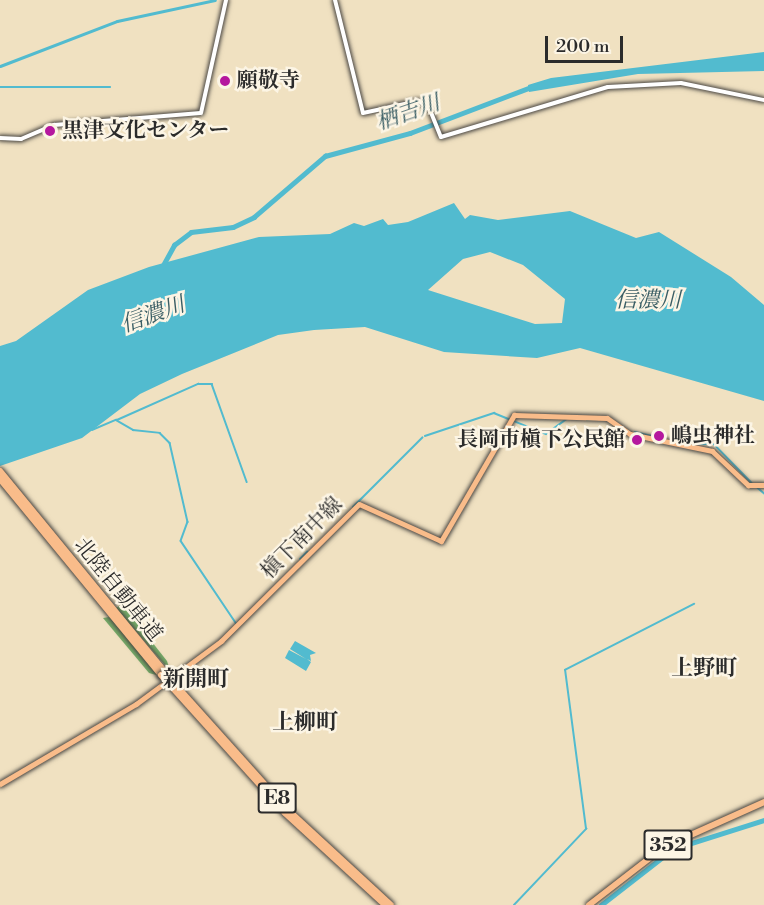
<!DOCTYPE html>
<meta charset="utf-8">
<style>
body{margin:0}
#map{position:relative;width:764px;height:905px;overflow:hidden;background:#f0e1c1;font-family:"Libre Bodoni","Noto Serif JP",serif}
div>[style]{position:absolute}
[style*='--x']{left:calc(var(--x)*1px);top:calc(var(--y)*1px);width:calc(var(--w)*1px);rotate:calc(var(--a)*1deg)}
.forest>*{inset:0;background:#76ab68}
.water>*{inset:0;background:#52bbcf}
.stream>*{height:1.5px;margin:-0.75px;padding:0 0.75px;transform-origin:0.75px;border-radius:0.75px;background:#52bbcf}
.canal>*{height:3px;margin:-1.5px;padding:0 1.5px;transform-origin:1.5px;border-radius:1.5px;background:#52bbcf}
.river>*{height:4.5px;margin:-2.25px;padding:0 2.25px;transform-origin:2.25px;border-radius:2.25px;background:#52bbcf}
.roads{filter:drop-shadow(0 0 2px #494642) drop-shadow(0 0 2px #494642)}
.minor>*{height:4px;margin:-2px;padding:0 2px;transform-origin:2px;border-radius:2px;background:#fff}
.major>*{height:5px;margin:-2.5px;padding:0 2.5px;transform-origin:2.5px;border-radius:2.5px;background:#f9bc8a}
.highway>*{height:6px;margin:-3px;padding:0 3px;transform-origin:3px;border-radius:3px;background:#f9bc8a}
.bridges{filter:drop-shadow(0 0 2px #494642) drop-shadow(0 0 2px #494642)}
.highway-bridge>*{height:6px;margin:-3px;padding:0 3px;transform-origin:3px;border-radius:3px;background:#f9bc8a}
.dots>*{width:16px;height:16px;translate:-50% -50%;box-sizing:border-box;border:3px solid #fcf5e5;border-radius:50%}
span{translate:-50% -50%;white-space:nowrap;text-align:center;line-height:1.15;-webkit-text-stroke:5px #fcf5e5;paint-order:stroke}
.shield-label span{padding:2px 4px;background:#fcf5e5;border:2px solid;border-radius:4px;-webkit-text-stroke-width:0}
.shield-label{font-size:20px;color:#2b2b2b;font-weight:700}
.poi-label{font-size:21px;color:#2b2b2b;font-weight:700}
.left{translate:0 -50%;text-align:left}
.right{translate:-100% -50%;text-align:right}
.street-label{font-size:21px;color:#2b2b2b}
.water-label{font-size:22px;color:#395d64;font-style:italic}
.neighbourhood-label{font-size:22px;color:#2b2b2b;font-weight:700}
.scale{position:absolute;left:545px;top:36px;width:78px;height:27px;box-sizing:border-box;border:3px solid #2b2b2b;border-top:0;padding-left:8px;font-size:18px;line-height:21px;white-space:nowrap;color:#2b2b2b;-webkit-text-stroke:4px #fcf5e5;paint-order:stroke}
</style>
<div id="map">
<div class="forest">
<i style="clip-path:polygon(122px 604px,167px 661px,170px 671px,116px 608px)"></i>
<i style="clip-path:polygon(109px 617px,133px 643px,160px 676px,149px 673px,103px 618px)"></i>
</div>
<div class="water">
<i style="clip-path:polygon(764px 52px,764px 71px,638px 74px,529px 92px,528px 85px,551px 78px)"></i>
<i style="clip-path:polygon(evenodd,454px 203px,465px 219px,470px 215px,498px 220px,570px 211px,636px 238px,659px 232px,731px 277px,764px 305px,764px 401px,580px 348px,537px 358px,444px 352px,365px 327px,314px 330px,278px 335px,182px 374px,140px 394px,82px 438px,0 466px,0 346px,16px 341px,88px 290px,149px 267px,259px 237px,330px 234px,354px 223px,364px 226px,383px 219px,388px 225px,408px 222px,454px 203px,490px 252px,523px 265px,565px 299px,562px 323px,535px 324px,428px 290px,463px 259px,490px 252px)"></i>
<i style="clip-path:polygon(295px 641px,316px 653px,310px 655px,311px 661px,307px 659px,311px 662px,306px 671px,285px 658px,289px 650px,306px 659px,290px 649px)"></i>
</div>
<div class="stream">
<i style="--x:0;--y:87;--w:110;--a:0"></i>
<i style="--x:117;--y:420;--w:89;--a:-24"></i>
<i style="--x:198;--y:384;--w:14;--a:0"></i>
<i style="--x:212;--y:384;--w:104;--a:70.3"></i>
<i style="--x:587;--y:420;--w:10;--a:0"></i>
<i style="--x:92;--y:430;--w:26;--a:-23"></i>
<i style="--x:116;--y:420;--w:20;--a:30"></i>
<i style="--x:133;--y:430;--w:27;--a:6"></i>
<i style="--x:160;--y:433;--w:14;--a:45"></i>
<i style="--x:170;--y:443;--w:81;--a:77.2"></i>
<i style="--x:188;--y:522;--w:20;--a:110"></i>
<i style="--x:181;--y:541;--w:99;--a:56.1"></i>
<i style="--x:635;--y:432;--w:28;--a:13"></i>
<i style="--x:425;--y:436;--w:73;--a:-18.4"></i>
<i style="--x:494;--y:413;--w:56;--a:22"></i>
<i style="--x:546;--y:434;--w:26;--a:-36"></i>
<i style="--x:690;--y:444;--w:24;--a:0"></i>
<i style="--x:714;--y:444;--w:54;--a:45.7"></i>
<i style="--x:758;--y:488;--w:8;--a:40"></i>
<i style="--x:353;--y:507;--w:98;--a:-45"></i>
<i style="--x:300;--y:559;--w:10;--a:-45"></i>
<i style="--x:514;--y:905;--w:105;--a:-46.5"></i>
<i style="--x:586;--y:829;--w:160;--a:-97.5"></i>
<i style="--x:565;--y:670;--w:145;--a:-27.1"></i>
</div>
<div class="canal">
<i style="--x:0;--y:66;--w:125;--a:-21"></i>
<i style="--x:117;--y:21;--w:100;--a:-12.1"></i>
</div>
<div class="river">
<i style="--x:162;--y:267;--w:25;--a:-61"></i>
<i style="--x:174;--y:245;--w:21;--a:-37"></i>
<i style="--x:191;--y:232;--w:42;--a:-6.8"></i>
<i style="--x:233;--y:227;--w:23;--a:-25"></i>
<i style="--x:254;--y:217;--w:94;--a:-40.7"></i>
<i style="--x:325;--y:156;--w:88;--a:-15.1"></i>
<i style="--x:410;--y:133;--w:133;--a:-20.8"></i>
<i style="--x:601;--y:905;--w:91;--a:-37.9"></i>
<i style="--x:673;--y:849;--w:96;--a:-17.7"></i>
</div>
<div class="roads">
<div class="minor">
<i style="--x:335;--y:0;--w:116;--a:76.1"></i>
<i style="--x:363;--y:113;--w:57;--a:-12.1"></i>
<i style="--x:419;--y:101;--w:14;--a:39"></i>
<i style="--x:430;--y:110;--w:29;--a:68"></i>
<i style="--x:441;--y:137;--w:174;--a:-16.7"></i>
<i style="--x:608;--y:87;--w:73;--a:-3.1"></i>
<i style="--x:681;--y:83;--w:85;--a:11.6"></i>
<i style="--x:0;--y:138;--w:21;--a:3"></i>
<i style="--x:21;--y:139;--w:36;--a:-23"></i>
<i style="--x:54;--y:125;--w:147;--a:-4.7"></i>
<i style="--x:201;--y:113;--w:116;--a:-77.5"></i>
</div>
<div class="major">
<i style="--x:0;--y:784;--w:158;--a:-30.5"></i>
<i style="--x:136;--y:704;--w:106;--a:-36.5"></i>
<i style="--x:221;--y:641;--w:194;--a:-44.8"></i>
<i style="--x:359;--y:504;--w:90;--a:24.3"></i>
<i style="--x:441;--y:541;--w:146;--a:-59.9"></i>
<i style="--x:514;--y:415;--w:93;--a:1.8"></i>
<i style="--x:607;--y:418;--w:28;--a:35"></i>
<i style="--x:630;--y:434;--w:84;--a:11.7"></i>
<i style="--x:712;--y:451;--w:50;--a:43.4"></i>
<i style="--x:748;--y:485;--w:16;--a:0"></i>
</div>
<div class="highway">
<i style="--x:0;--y:471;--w:260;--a:50.6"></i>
<i style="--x:0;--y:479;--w:254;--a:50.6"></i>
<i style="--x:173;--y:682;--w:172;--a:48.1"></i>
<i style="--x:288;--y:810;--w:140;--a:42.7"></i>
<i style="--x:169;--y:684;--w:173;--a:48"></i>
<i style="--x:285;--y:813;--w:136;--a:42.6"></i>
<i style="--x:589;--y:905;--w:95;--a:-37.7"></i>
<i style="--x:664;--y:847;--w:110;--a:-24.2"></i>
</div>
</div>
<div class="bridges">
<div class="highway-bridge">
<i style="--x:165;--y:672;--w:13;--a:51"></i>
<i style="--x:161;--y:675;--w:12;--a:48"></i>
</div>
</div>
<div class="dots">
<i style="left:225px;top:81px;background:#b5179e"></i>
<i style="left:50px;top:131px;background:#b5179e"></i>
<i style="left:659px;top:436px;background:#b5179e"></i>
<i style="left:637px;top:440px;background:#b5179e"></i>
</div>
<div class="shield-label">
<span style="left:277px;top:798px">E8</span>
<span style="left:668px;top:845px">352</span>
</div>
<div class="poi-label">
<span class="left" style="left:237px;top:81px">願敬寺</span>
<span class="left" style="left:62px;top:131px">黒津文化センター</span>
<span class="left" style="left:671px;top:436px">嶋虫神社</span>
<span class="right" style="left:625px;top:440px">長岡市槇下公民館</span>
</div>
<div class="street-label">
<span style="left:302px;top:538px;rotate:-45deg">槇下南中線</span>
<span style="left:118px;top:590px;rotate:51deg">北陸自動車道</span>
</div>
<div class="water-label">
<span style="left:408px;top:113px;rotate:-19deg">栖吉川</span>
<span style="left:648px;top:301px">信濃川</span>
<span style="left:153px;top:315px;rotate:-20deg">信濃川</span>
</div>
<div class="neighbourhood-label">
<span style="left:704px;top:669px">上野町</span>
<span style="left:196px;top:680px">新開町</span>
<span style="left:305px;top:723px">上柳町</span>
</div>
<div class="scale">200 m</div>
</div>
